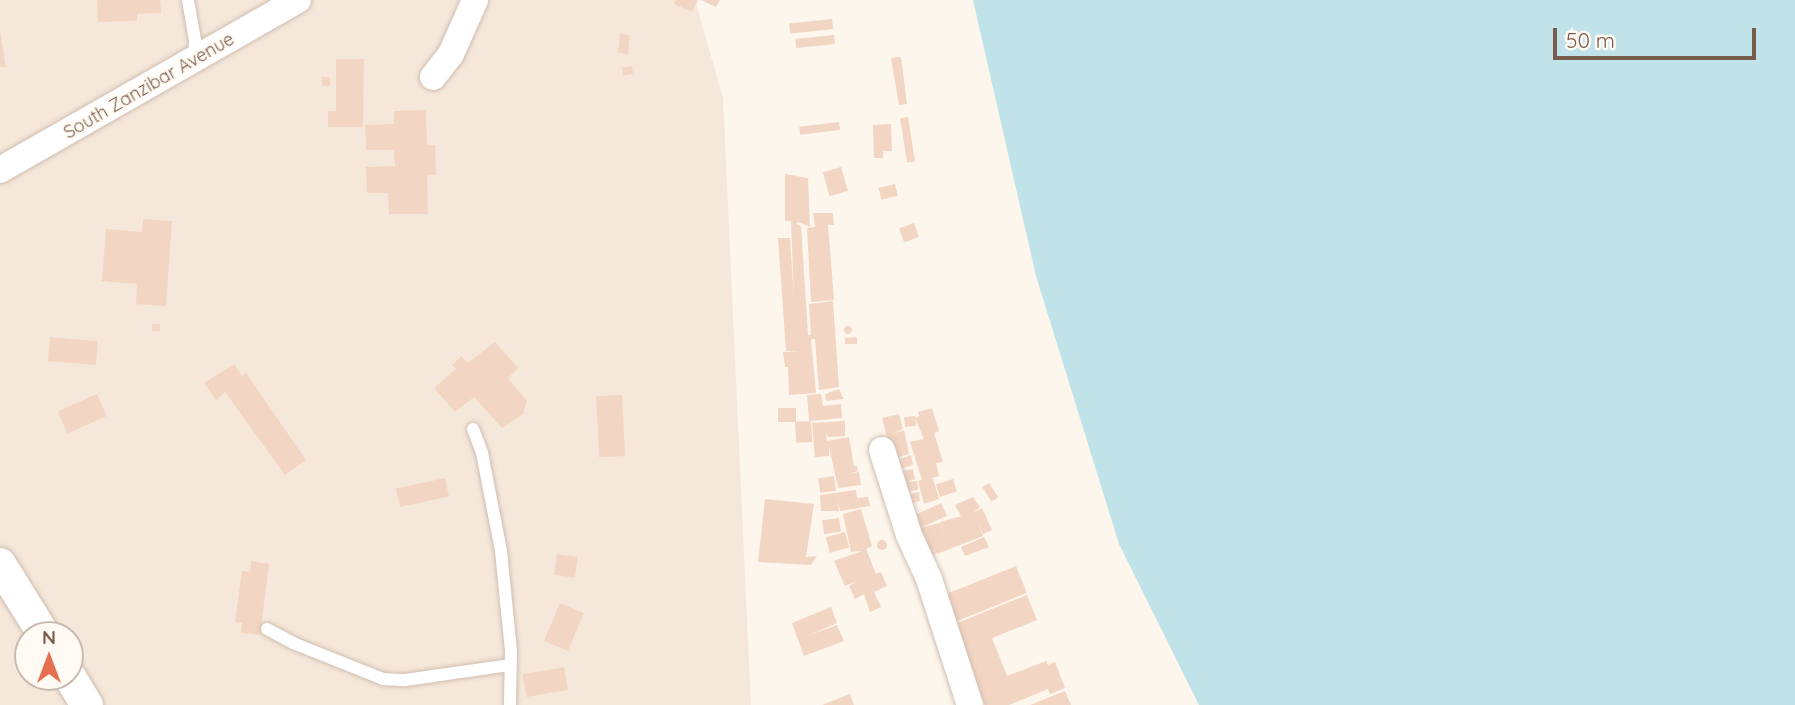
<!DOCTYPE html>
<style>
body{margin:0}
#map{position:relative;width:1795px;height:705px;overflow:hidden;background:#fdf6ec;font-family:Quicksand,sans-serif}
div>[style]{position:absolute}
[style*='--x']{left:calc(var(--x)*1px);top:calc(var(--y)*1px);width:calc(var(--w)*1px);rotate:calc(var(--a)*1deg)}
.residential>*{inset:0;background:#f5e8da}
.water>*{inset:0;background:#bfe3e8}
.building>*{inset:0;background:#f3d5c3;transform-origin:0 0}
.round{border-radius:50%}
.roads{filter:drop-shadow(0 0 2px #d1beb0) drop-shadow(0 0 2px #d1beb0)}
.service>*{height:12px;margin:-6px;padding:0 6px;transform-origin:6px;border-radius:6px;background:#fff}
.minor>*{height:26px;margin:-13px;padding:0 13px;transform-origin:13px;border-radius:13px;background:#fff}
.tertiary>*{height:32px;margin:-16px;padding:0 16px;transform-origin:16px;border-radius:16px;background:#fff}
span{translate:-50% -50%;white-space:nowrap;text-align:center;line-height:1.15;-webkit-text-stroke:5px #fffaf3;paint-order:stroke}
.street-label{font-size:18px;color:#7a5c4d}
.north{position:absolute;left:14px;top:621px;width:70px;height:70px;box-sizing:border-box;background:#fffaf3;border:2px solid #cabbb1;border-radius:50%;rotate:0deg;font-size:19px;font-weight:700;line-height:28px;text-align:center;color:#7a5c4d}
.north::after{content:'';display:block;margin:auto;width:24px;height:32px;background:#e76f51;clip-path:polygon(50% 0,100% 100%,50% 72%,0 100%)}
.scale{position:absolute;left:1553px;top:28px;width:203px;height:32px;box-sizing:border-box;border:4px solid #7a5c4d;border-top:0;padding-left:9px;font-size:21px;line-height:24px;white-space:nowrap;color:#7a5c4d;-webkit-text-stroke:5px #fffaf3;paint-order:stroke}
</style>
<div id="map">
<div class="residential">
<i style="clip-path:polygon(evenodd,0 0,695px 0,723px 98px,751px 705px,0 705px,0 0,28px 635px,70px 635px,70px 677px,28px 677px,28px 635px)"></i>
</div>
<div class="water">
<i style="clip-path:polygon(973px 0,1795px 0,1795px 705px,1199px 705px,1119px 544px,1036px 276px)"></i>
</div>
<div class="building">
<i style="clip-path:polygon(97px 0,160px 0,161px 13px,137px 14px,137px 21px,98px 22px)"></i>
<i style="clip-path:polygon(676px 0,698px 0,692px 12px,674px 4px)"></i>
<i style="clip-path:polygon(701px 0,720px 0,716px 7px)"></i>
<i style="left:832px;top:19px;width:10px;height:43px;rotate:84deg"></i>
<i style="clip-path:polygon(0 30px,6px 67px,0 67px)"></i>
<i style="left:620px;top:34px;width:10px;height:19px;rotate:6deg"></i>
<i style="left:834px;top:35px;width:9px;height:39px;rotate:84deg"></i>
<i style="clip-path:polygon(901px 57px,907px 104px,899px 105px,891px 58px)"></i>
<i style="clip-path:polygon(336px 59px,364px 59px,363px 127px,328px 127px,328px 111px,336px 111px)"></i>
<i style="left:632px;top:66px;width:8px;height:10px;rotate:83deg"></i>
<i style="left:322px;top:77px;width:8px;height:9px"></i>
<i style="clip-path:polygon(426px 110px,427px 145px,435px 145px,436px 175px,427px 175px,428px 214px,389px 214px,388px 193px,367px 193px,366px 167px,395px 166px,394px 150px,366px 150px,365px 125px,394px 124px,394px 111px)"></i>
<i style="left:908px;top:117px;width:45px;height:8px;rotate:81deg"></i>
<i style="left:839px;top:122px;width:8px;height:40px;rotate:83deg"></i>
<i style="clip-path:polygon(891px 124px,892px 151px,883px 151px,883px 158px,874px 158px,873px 125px)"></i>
<i style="left:841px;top:167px;width:25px;height:19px;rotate:74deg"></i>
<i style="clip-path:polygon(785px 174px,808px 178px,810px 227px,798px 222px,796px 224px,801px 226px,808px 335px,811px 334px,809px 304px,833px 301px,839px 387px,819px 390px,815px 339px,811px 339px,816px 393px,789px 395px,788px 367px,785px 367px,783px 352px,799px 351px,786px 351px,778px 238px,790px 238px,794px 300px,791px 221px,785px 221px)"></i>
<i style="left:895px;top:184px;width:12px;height:17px;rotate:76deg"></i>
<i style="clip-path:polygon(813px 213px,833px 213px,834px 225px,828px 225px,834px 300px,811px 302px,807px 228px,815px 227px)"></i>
<i style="clip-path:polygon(143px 219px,172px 221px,166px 306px,136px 304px,137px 284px,102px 281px,106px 229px,142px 232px)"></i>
<i style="left:914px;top:223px;width:15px;height:16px;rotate:70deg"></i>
<i style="left:152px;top:324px;width:8px;height:7px"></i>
<i class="round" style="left:844px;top:326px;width:8px;height:8px"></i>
<i style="left:50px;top:337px;width:48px;height:24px;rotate:5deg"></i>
<i style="clip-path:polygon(857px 337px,857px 344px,845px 344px,845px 338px)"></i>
<i style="clip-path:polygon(495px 342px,518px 368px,508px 378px,527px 401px,523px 414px,502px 428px,474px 397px,455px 412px,434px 388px,456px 369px,452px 365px,461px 356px,468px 363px)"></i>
<i style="clip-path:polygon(234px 364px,242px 376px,246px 373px,306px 460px,285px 475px,225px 392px,216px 400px,204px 383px)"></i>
<i style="clip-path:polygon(839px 389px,844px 399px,826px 401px,825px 394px)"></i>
<i style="left:97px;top:394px;width:24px;height:43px;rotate:66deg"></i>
<i style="clip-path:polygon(821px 394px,823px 406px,841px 404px,842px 418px,809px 421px,807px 395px)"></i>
<i style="left:622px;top:395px;width:61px;height:26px;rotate:87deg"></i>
<i style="left:778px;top:408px;width:18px;height:14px"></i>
<i style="clip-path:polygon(932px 408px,939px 431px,934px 433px,943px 462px,936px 463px,939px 476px,930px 479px,933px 479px,939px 499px,924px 504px,918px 481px,922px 480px,910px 442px,924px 439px,915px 418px,919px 416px,918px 412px)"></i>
<i style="clip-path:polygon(899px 414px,903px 429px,892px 434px,904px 430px,909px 454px,899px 457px,900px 459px,911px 455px,913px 465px,895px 470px,882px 418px)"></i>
<i style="left:915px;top:416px;width:10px;height:11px;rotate:84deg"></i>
<i style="left:811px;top:421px;width:21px;height:16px;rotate:87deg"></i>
<i style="clip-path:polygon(845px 421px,845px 436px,828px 437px,826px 433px,827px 441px,849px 437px,854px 466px,857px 466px,858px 471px,848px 474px,859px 472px,861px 485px,838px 488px,829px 446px,829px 456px,815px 457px,812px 423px)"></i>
<i style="clip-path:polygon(913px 469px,915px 479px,905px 483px,896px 472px)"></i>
<i style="left:834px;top:476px;width:15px;height:16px;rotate:82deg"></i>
<i style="left:445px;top:478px;width:19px;height:50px;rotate:78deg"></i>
<i style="left:953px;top:479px;width:13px;height:18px;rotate:72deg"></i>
<i style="left:917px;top:481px;width:9px;height:15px;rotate:84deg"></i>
<i style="left:989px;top:483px;width:17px;height:8px;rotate:57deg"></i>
<i style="clip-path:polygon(856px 490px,857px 498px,868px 497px,870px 506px,840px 511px,838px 500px,839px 511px,821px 511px,820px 495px)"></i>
<i style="clip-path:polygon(919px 492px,920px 501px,911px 503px,902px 496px)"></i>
<i style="clip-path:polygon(973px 497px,980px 507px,973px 513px,982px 508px,992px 530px,983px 534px,977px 520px,983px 536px,937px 554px,933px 546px,936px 554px,927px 556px,916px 529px,940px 523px,945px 535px,940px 522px,961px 516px,955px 505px)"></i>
<i style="clip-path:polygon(765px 499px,814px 504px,806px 557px,817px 556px,811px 565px,758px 562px)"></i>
<i style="left:941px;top:503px;width:14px;height:29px;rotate:65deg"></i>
<i style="clip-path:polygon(861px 509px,872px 546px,866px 549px,876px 574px,881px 572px,887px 586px,874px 592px,881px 607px,870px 612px,864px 594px,855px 599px,849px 586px,857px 581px,845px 586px,834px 561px,862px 551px,851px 552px,843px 514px)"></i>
<i style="left:839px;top:518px;width:14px;height:17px;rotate:82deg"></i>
<i style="left:845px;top:532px;width:16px;height:20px;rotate:75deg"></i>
<i style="clip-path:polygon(984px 537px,989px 547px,965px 556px,961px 547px)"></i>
<i class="round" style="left:877px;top:540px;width:10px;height:10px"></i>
<i style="left:557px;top:554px;width:21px;height:21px;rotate:8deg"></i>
<i style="clip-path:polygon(251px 561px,269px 564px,260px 635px,241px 633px,242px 623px,235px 622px,242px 571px,250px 572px)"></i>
<i style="left:1016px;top:566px;width:29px;height:79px;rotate:68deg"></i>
<i style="clip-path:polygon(1027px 595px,1037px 620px,992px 638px,1007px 676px,1046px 661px,1048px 665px,1055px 662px,1065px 688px,1050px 694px,1048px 689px,1009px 705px,985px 705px,952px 625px)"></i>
<i style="left:560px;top:603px;width:26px;height:41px;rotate:23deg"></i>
<i style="clip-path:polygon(831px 607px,837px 623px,807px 636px,837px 625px,844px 641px,804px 656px,792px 623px)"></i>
<i style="left:564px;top:667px;width:23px;height:42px;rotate:80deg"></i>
<i style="clip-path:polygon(1065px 691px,1071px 705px,1030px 705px)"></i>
<i style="clip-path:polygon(850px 694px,854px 705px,822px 705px)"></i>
</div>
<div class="roads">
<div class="service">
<i style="--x:188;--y:0;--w:41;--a:80.1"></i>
<i style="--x:195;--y:40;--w:20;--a:93"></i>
<i style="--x:473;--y:429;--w:26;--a:69"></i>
<i style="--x:482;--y:453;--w:100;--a:79"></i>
<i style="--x:501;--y:551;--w:100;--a:84.3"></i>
<i style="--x:511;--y:651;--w:54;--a:91.1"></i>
<i style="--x:267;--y:629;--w:30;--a:28"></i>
<i style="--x:293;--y:643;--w:97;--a:21.8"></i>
<i style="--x:383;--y:679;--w:22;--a:3"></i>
<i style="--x:405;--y:680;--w:107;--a:-8.1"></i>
</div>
<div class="minor">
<i style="--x:433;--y:77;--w:29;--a:-52"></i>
<i style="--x:451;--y:54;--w:59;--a:-66"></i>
<i style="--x:0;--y:170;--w:343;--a:-29.7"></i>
<i style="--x:882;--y:450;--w:89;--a:72.4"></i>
<i style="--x:909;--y:535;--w:48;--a:65.6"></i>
<i style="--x:929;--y:579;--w:133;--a:72"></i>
</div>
<div class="tertiary">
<i style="--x:0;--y:564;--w:84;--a:58.2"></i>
<i style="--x:70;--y:677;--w:33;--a:59"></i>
</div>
</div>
<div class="street-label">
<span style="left:149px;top:86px;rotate:-30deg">South Zanzibar Avenue</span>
</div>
<div class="north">N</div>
<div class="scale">50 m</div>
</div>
